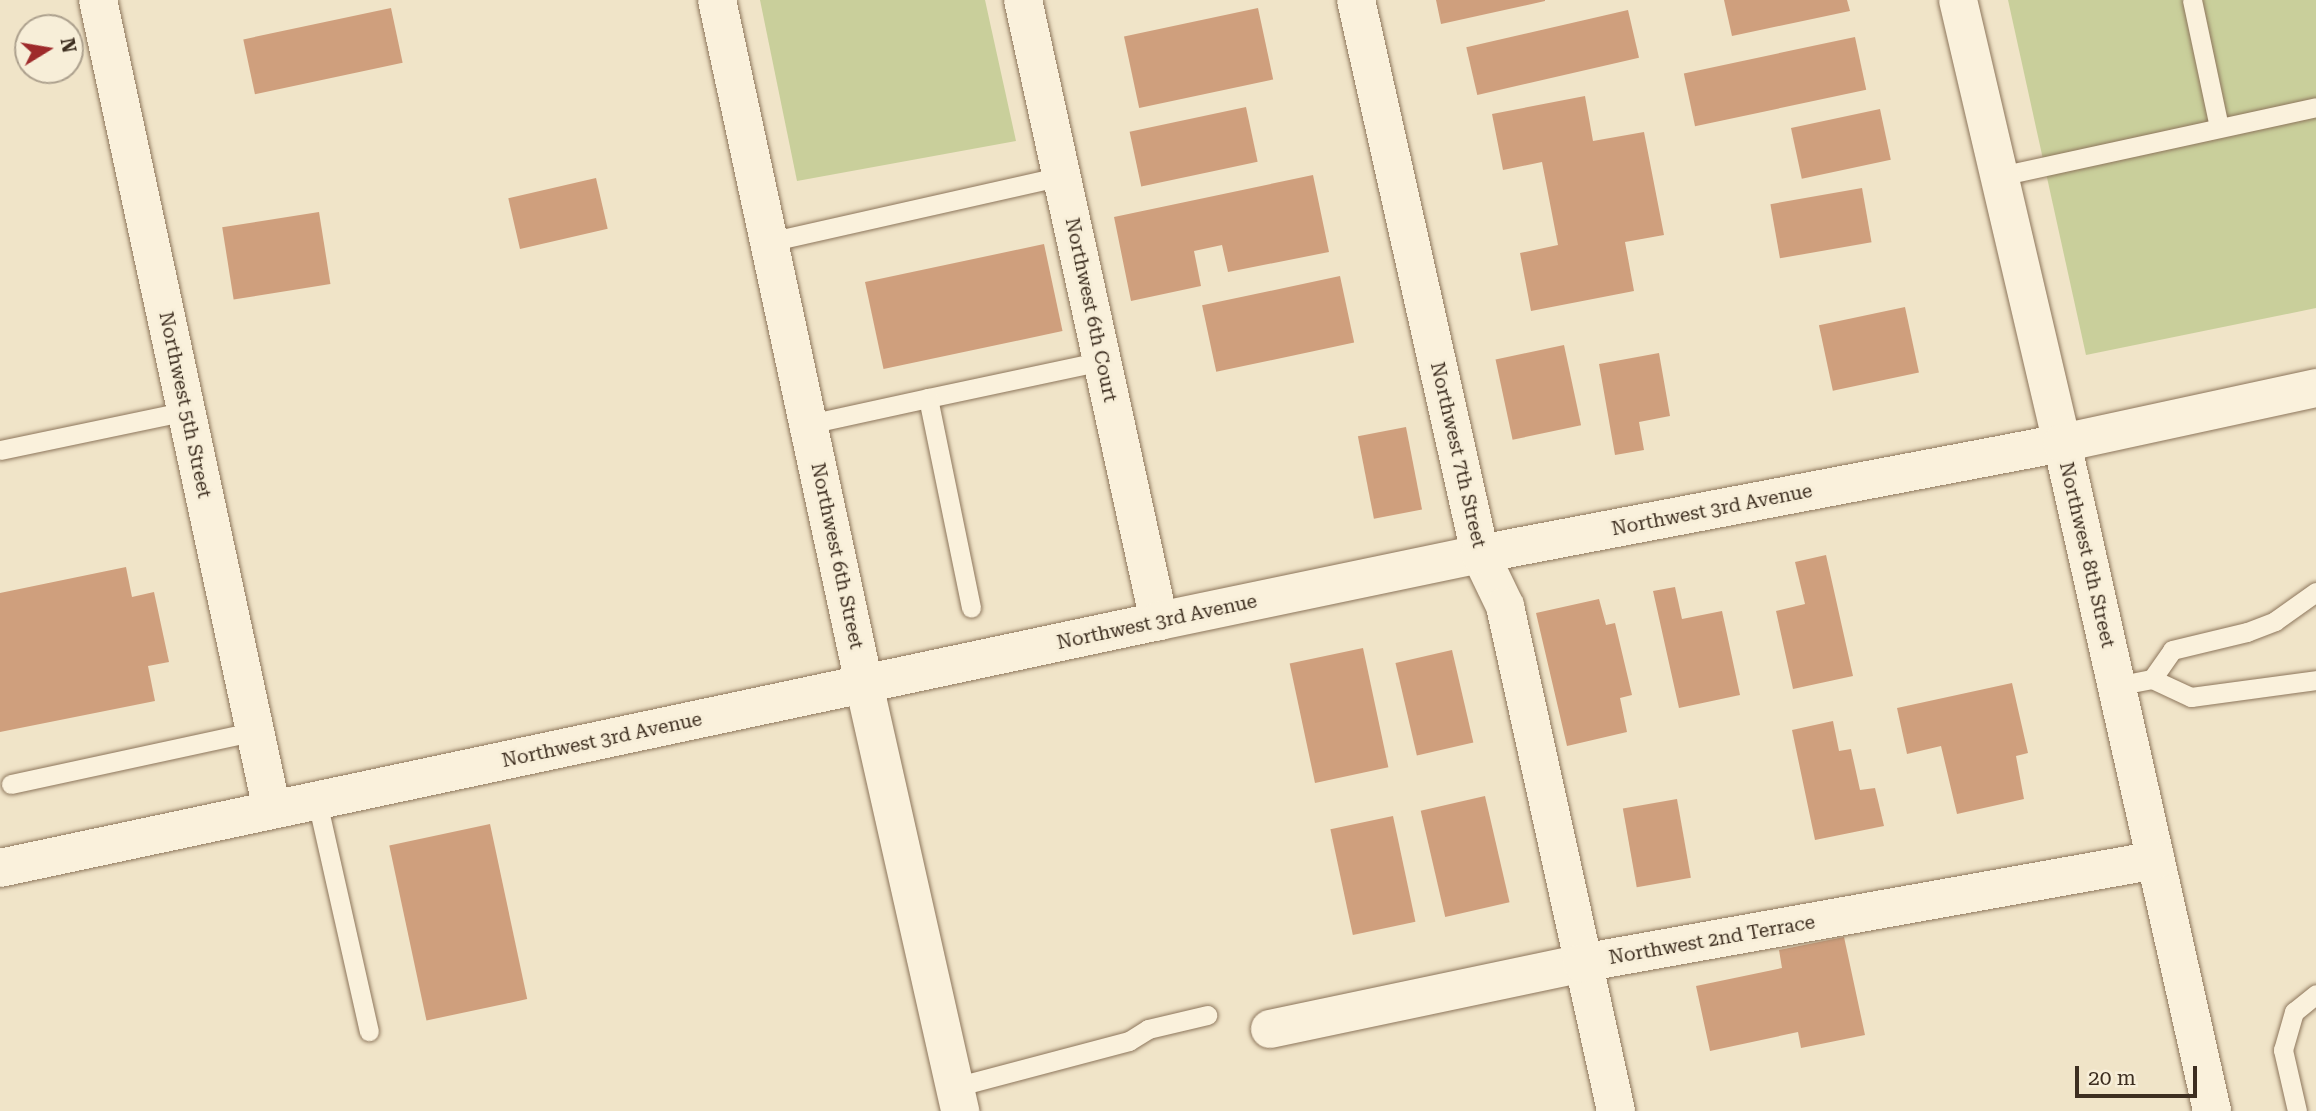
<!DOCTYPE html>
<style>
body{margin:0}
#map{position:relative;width:2316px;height:1111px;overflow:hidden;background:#f0e4c8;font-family:"Roboto Serif",serif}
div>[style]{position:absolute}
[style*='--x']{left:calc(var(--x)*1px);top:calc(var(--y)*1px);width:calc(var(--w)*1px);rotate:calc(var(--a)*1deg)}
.green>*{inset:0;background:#c9cf9b}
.building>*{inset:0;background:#cf9f7d;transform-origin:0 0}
.roads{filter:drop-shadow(0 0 2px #8d765c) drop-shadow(0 0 2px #8d765c)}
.lane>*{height:19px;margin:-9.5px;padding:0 9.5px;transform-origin:9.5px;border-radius:9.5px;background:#faf1dc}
.street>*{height:38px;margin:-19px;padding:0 19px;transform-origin:19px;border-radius:19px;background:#faf1dc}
.secondary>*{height:38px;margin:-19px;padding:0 19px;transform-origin:19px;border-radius:19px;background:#faf1dc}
span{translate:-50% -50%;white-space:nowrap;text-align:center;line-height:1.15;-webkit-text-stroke:5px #f7eed8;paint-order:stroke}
.street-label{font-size:19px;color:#3d2e20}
.north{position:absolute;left:14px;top:14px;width:70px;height:70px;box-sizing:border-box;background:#f7eed8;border:2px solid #ada18e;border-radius:50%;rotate:79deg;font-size:19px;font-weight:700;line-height:28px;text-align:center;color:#3d2e20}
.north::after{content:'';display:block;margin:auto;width:24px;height:32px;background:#9e2a2b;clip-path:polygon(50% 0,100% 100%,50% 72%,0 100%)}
.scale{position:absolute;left:2075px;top:1066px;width:122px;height:32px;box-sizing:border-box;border:4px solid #3d2e20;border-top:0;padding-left:9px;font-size:21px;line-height:24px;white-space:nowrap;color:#3d2e20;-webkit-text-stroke:5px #f7eed8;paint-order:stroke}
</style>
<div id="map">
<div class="green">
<i style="clip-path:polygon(760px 0,985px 0,1016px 141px,797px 181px)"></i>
<i style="clip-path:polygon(2008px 0,2316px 0,2316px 308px,2086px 355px)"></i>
</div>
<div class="building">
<i style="clip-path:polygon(1436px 0,1545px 0,1545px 1px,1441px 24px)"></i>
<i style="clip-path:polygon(1724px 0,1847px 0,1850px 11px,1732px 36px)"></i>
<i style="left:391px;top:8px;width:56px;height:151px;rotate:78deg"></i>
<i style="left:1258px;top:8px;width:73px;height:137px;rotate:78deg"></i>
<i style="left:1628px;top:10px;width:49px;height:166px;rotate:77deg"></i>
<i style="left:1855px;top:37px;width:54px;height:175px;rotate:78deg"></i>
<i style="clip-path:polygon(1585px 96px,1593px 141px,1644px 132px,1664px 235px,1625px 242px,1634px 291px,1531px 311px,1520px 253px,1558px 245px,1542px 162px,1503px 170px,1492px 114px)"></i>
<i style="left:1246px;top:107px;width:56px;height:119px;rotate:78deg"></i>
<i style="left:1880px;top:109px;width:52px;height:91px;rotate:78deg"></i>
<i style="clip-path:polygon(1313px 175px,1329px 252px,1228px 272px,1222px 245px,1194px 251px,1201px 286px,1131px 301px,1114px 217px)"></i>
<i style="left:596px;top:178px;width:52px;height:90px;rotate:77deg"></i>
<i style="left:1862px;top:188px;width:55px;height:93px;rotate:80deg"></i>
<i style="left:319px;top:212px;width:73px;height:98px;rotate:81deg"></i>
<i style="left:1044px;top:244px;width:89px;height:183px;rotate:78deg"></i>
<i style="left:1340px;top:276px;width:68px;height:141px;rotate:78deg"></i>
<i style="left:1905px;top:307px;width:67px;height:88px;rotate:78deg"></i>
<i style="left:1564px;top:345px;width:82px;height:70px;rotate:78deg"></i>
<i style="clip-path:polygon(1659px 353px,1670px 416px,1639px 422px,1644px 450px,1615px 455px,1599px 364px)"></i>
<i style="left:1406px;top:427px;width:84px;height:49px;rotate:79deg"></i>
<i style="clip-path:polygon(1826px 555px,1853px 676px,1793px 689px,1776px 611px,1805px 604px,1795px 562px)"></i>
<i style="clip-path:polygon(126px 567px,132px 597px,154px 592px,169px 662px,148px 666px,155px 701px,0 732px,0 593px)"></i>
<i style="clip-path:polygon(1675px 587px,1682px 619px,1722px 611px,1740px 695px,1679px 708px,1653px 591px)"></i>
<i style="clip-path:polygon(1599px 599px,1606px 625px,1615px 623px,1632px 695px,1620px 698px,1627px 732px,1567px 746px,1536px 613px)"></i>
<i style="left:1363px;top:648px;width:122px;height:75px;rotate:78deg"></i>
<i style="left:1452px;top:650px;width:95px;height:58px;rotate:77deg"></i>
<i style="clip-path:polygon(2012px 683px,2028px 753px,2016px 756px,2024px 799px,1957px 814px,1941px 746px,1907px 754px,1897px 708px)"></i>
<i style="clip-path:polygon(1833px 721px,1839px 751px,1851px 749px,1860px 790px,1875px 788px,1884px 826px,1815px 840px,1792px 730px)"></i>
<i style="left:1485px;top:796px;width:109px;height:66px;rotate:77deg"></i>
<i style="left:1677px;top:799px;width:80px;height:55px;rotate:80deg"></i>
<i style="left:1393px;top:816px;width:108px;height:64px;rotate:78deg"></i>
<i style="left:490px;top:824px;width:179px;height:103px;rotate:78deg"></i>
<i style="clip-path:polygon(1844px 937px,1865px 1035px,1801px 1048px,1798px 1032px,1710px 1051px,1696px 986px,1782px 968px,1779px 950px)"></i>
</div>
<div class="roads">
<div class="lane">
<i style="--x:2192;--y:0;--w:130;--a:78"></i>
<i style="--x:2000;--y:176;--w:323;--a:-12.3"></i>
<i style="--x:769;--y:242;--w:299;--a:-12.7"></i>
<i style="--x:928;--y:398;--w:178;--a:-12"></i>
<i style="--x:809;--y:424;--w:122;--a:-12.3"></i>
<i style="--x:928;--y:398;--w:214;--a:78.4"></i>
<i style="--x:0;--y:450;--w:190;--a:-11.8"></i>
<i style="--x:2152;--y:679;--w:35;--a:-55"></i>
<i style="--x:2172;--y:650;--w:77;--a:-13.5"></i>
<i style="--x:2247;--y:632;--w:30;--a:-21"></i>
<i style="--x:2275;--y:621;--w:50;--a:-35.3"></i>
<i style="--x:2116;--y:686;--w:37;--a:-11"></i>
<i style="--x:2152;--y:679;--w:43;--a:24.8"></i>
<i style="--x:2191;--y:697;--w:126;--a:-7.7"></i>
<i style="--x:11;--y:784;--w:251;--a:-12.2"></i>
<i style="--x:317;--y:801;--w:236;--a:77.3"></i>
<i style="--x:955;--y:1087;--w:180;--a:-14.8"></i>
<i style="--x:1129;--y:1041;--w:22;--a:-32"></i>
<i style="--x:1148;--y:1029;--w:61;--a:-13.3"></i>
<i style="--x:2297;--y:1111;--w:63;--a:-102.9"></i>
<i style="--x:2283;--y:1050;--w:40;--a:-74"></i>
<i style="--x:2294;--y:1012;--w:28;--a:-39"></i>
</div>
<div class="street">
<i style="--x:98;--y:0;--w:828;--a:77.88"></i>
<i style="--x:717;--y:0;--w:700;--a:77.87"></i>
<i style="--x:864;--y:684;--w:438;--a:77.3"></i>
<i style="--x:1023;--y:0;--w:636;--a:77.65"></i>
<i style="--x:1356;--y:0;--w:568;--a:77.38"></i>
<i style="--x:1480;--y:554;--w:58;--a:64.3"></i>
<i style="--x:1505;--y:606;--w:517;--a:77.6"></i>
<i style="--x:1958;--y:0;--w:455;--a:76.8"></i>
<i style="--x:2062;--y:443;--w:685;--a:77.34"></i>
<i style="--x:1270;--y:1029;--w:319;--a:-11.9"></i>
<i style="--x:1582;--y:963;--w:583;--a:-10.17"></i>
</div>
<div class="secondary">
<i style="--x:0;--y:868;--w:1185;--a:-12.03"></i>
<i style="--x:1159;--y:621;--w:328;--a:-11.8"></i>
<i style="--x:1480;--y:554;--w:592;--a:-10.8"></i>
<i style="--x:2062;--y:443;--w:260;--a:-12.2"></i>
</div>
</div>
<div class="street-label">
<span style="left:1091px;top:310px;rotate:78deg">Northwest 6th Court</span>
<span style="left:185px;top:405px;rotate:78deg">Northwest 5th Street</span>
<span style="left:1458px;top:455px;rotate:77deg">Northwest 7th Street</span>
<span style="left:1712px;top:510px;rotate:-11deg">Northwest 3rd Avenue</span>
<span style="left:2087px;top:555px;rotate:77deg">Northwest 8th Street</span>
<span style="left:837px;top:556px;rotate:78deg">Northwest 6th Street</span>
<span style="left:1157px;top:622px;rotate:-12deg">Northwest 3rd Avenue</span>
<span style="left:602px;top:740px;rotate:-12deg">Northwest 3rd Avenue</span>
<span style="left:1712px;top:940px;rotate:-10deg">Northwest 2nd Terrace</span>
</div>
<div class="north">N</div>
<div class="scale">20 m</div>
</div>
